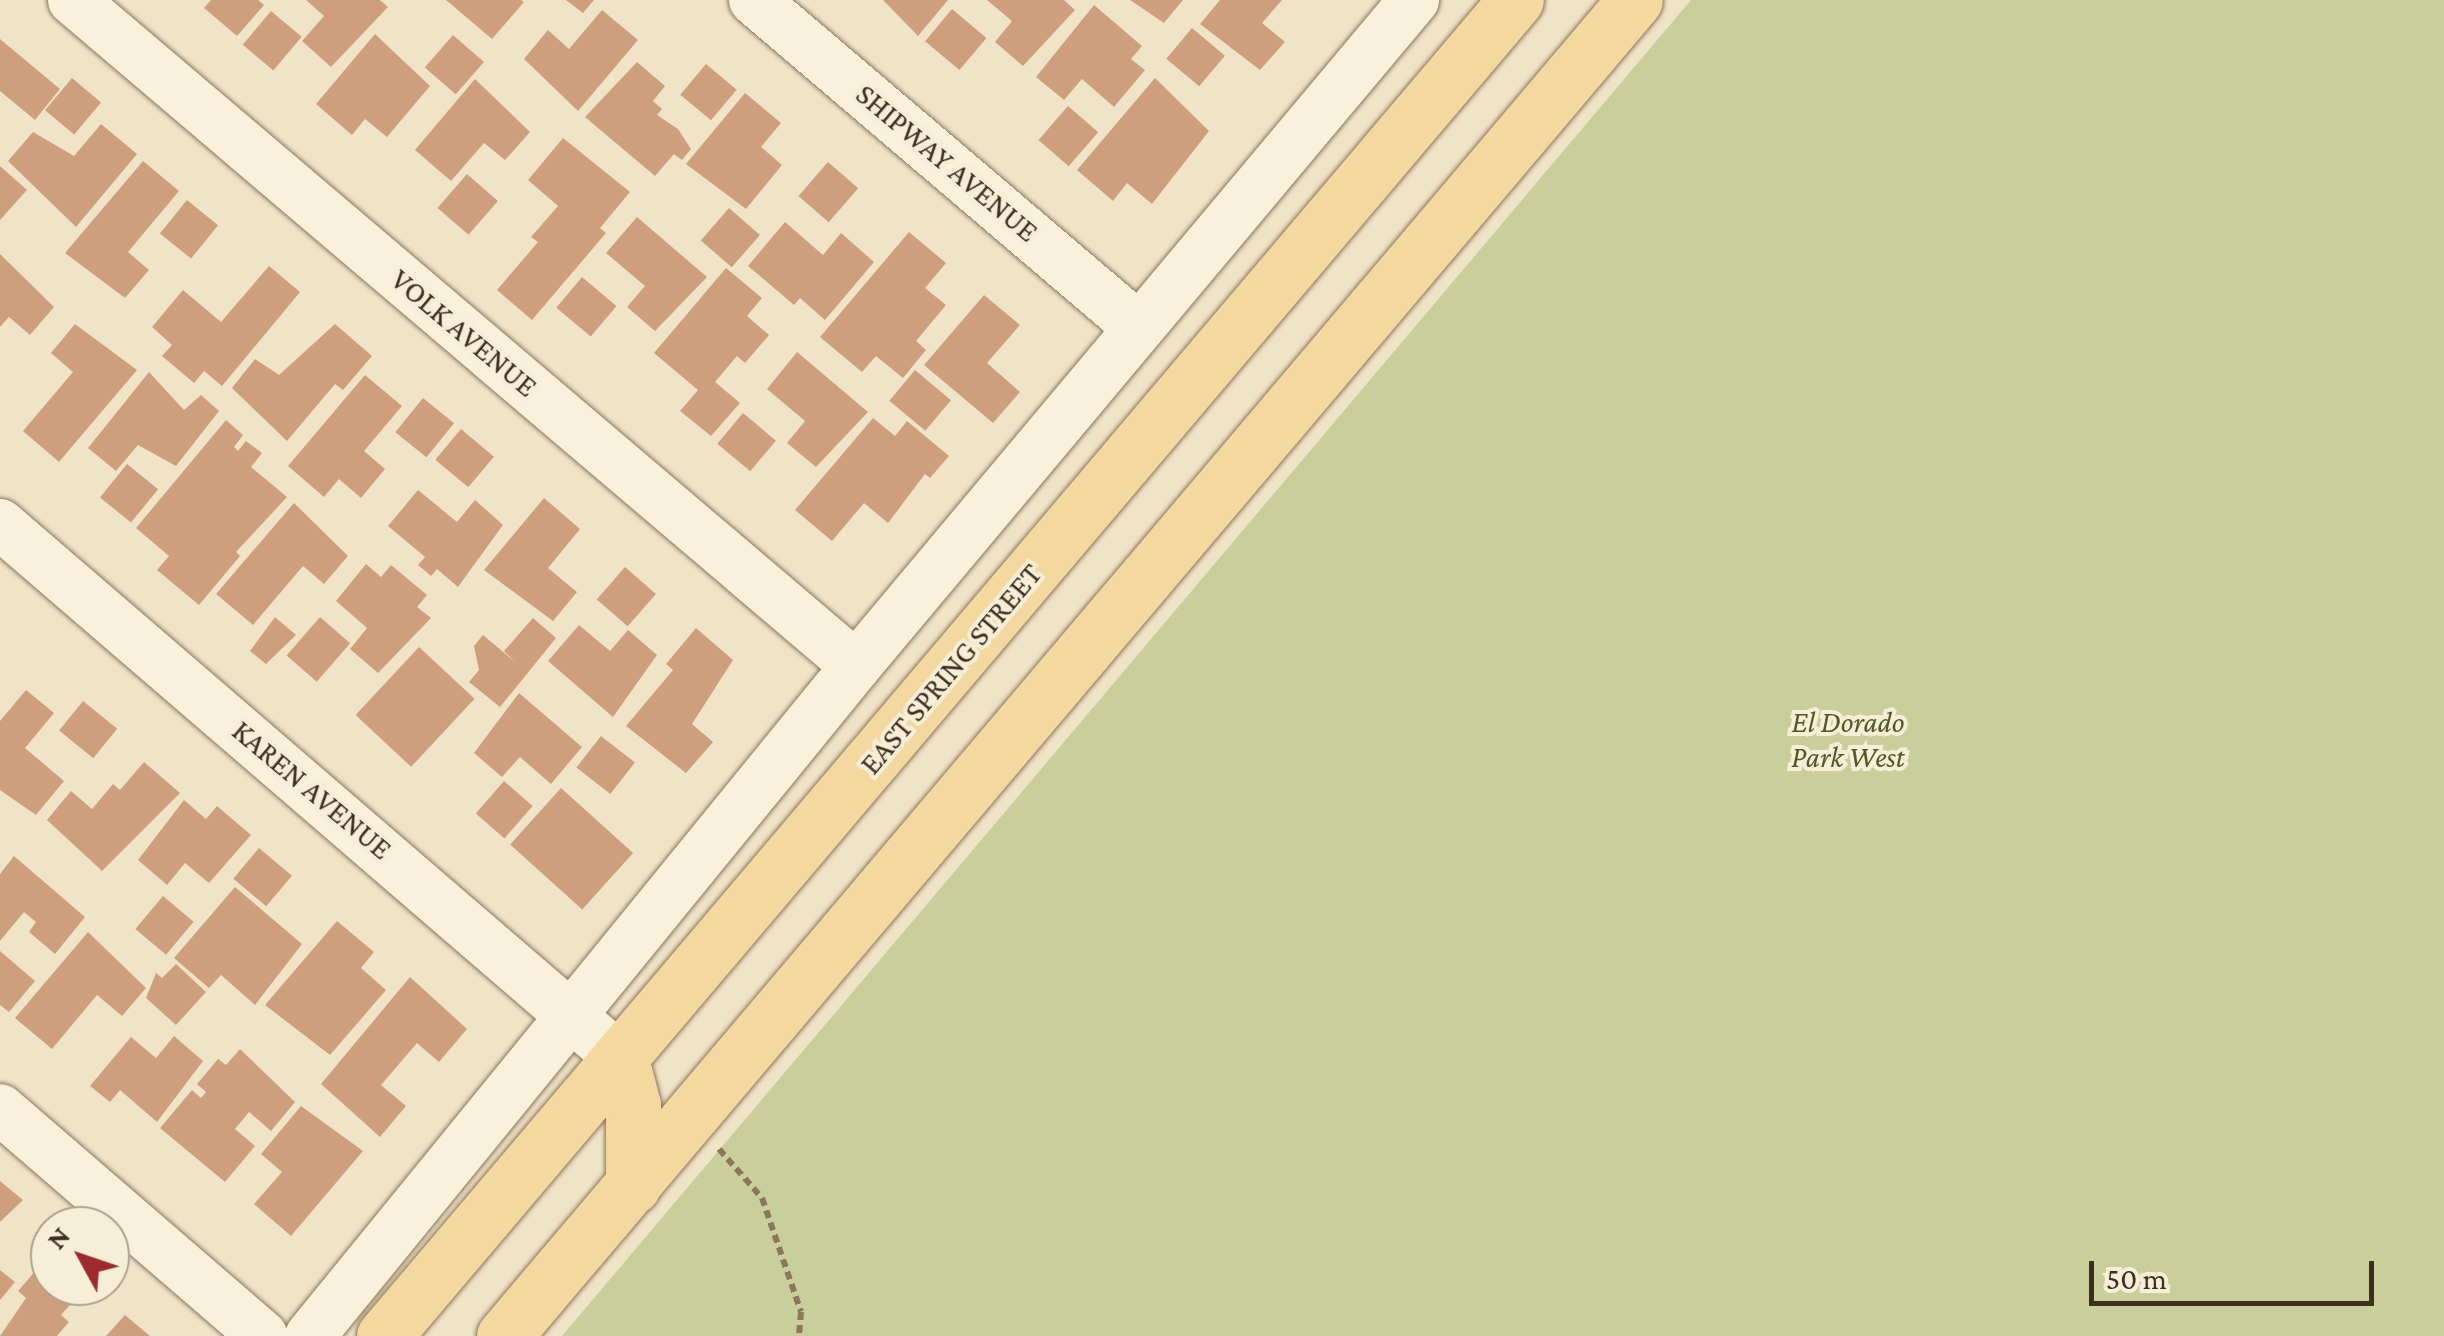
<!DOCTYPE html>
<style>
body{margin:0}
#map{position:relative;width:2444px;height:1336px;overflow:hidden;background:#f0e4c8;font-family:"Crimson Pro",serif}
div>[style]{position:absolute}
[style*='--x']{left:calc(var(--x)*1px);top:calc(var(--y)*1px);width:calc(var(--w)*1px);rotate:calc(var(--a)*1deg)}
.green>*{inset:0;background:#c9cf9b}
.building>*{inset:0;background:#cf9f7d;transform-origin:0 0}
.path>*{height:6px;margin-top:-3px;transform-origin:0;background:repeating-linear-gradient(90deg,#8d765c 0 8px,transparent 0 13px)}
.roads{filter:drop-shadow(0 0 2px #8d765c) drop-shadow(0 0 2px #8d765c)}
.minor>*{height:50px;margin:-25px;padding:0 25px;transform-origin:25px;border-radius:25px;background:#faf1dc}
.major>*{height:55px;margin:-27.5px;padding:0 27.5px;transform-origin:27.5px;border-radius:27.5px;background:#f3d9a0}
span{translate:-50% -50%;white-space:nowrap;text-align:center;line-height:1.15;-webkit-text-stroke:8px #f7eed8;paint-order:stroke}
.street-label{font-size:30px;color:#3d2e20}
.park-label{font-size:30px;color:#4d5a26;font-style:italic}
.north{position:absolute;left:30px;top:1206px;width:100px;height:100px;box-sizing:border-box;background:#f7eed8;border:2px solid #ada18e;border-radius:50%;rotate:310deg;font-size:28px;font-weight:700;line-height:40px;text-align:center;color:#3d2e20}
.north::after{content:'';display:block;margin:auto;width:35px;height:45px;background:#9e2a2b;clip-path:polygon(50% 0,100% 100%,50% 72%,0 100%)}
.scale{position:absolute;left:2089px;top:1261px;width:285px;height:45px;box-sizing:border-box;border:5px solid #3d2e20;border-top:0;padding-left:12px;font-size:30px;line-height:35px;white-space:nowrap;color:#3d2e20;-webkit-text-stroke:8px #f7eed8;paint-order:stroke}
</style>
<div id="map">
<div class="green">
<i style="clip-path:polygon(1691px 0,2444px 0,2444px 1336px,562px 1336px)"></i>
</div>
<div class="building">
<i style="clip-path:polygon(211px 0,258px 0,264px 5px,237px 36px,204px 8px)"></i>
<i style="clip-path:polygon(306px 0,380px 0,388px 7px,331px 67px,302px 41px,324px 16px)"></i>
<i style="clip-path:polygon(446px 0,521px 0,524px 2px,492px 39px)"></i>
<i style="clip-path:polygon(566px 0,594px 0,583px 13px)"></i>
<i style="clip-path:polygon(883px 0,948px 0,918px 36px)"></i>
<i style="clip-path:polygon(987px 0,1064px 0,1075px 10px,1023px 66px,995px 42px,1012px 21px)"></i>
<i style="clip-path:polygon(1130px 0,1183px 0,1164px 23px)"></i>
<i style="clip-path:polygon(1220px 0,1282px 0,1262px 23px,1285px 42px,1260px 70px,1200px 24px)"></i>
<i style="clip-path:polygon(1094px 5px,1142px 46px,1131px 59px,1145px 70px,1114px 107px,1082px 79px,1064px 100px,1036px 77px)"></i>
<i style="left:952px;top:9px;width:45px;height:42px;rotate:40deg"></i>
<i style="clip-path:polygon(602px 10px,638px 40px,578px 111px,524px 59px,548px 30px,569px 49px)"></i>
<i style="left:271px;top:11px;width:40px;height:44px;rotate:40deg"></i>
<i style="left:1192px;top:28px;width:43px;height:40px;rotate:40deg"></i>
<i style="clip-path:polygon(375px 34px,430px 86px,387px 137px,365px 119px,352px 135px,316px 104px)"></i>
<i style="left:453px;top:35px;width:41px;height:43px;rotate:41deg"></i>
<i style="clip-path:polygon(0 39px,60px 89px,35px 120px,0 91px)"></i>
<i style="clip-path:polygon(637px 62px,665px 86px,653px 101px,662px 109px,657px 115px,678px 129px,691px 149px,682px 160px,674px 154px,655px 176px,585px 117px)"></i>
<i style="left:706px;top:64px;width:40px;height:40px;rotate:40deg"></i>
<i style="left:72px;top:78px;width:38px;height:42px;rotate:40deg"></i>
<i style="clip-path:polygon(1155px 78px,1209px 131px,1152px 204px,1127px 183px,1113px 201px,1077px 170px)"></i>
<i style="clip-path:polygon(475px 79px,530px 132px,505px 160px,484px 143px,451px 181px,415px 150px)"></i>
<i style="clip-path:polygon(745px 93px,781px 123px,761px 147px,782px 165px,746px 209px,686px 164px)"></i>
<i style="left:1068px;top:106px;width:40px;height:45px;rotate:41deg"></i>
<i style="clip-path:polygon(101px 124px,137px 154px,76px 227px,8px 161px,33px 132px,74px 156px)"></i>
<i style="clip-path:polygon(563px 138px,630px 192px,600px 228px,606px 233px,532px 320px,497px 290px,538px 242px,531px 237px,558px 206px,528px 180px)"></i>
<i style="clip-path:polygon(143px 161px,179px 191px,128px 252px,149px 270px,125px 298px,65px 253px)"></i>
<i style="left:828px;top:162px;width:40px;height:45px;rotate:41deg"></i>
<i style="clip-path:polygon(0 166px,27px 190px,0 220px)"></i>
<i style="left:467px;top:174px;width:41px;height:45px;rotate:41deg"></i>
<i style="left:187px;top:200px;width:40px;height:43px;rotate:39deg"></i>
<i style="left:729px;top:208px;width:41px;height:43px;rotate:41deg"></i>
<i style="clip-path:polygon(637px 217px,707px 277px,655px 331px,627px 307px,645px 286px,606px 253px)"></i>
<i style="clip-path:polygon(785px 222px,823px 255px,841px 233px,874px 262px,825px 320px,800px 298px,794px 305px,748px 266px)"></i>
<i style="clip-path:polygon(909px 232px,946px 263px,925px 288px,946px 305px,916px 341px,926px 350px,903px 378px,876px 356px,862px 372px,820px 337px)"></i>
<i style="clip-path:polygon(0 254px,54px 307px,30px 335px,9px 317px,0 327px)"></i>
<i style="clip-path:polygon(269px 266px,300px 292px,222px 386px,204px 371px,194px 383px,162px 356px,172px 345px,152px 327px,183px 290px,221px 322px)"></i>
<i style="clip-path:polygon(726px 268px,762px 298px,747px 316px,769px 335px,745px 363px,737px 356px,715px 382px,740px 403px,711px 436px,680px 411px,698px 390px,654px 353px)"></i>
<i style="left:582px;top:277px;width:45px;height:40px;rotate:40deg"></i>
<i style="clip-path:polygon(984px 295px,1020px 325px,987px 363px,1020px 392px,993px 423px,924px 365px)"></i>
<i style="clip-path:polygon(75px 324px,137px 370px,59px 462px,23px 431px,73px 372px,51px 353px)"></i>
<i style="clip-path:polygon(335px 324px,372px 356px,343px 390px,335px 384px,287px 441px,232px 388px,255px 359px,279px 375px)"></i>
<i style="clip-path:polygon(797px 352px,868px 412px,816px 467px,787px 443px,805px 421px,767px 389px)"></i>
<i style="left:915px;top:370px;width:47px;height:40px;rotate:40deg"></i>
<i style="clip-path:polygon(149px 372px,184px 410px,201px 395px,219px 411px,176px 466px,138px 445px,116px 471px,88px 448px)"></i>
<i style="clip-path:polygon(365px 375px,402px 406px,364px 451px,385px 469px,361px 498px,339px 479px,324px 497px,288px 466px)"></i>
<i style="left:423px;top:398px;width:40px;height:44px;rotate:39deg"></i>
<i style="left:743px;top:413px;width:43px;height:40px;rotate:40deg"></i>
<i style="clip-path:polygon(873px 418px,895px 436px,907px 421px,949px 456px,930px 478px,925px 474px,888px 523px,864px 503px,832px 541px,795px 510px)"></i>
<i style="clip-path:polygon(226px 420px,243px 435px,234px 447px,238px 451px,246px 441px,262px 453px,251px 467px,287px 497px,236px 552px,240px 556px,199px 605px,157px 570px,169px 556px,136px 528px)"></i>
<i style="left:461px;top:429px;width:43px;height:40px;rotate:40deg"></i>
<i style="left:127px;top:464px;width:40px;height:43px;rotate:39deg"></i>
<i style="clip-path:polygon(418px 490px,457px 522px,475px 500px,503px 525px,458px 587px,437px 569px,431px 576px,418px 565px,425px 557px,388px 526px)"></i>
<i style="clip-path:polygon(544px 498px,580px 529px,548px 568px,577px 592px,553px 621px,484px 570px)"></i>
<i style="clip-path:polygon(294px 503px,348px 556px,324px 584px,303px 566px,253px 625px,216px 594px)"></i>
<i style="clip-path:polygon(366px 564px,381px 577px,391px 565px,427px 595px,417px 607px,431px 618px,378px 673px,350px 649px,367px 628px,336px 601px)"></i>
<i style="left:625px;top:567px;width:41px;height:43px;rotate:41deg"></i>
<i style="clip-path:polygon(275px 617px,296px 635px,266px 664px,250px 651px)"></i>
<i style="left:320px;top:617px;width:40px;height:51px;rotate:41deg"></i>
<i style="clip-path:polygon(533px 618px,556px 638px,500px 707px,469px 682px,479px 670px,474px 646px,483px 635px,515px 662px,504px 651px)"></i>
<i style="clip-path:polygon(579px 625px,610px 651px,628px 630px,657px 655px,613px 717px,548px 661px)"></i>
<i style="clip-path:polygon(696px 628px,733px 660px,692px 724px,713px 742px,686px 773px,626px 726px,673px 670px,666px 664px)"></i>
<i style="left:419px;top:647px;width:76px;height:93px;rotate:43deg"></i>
<i style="clip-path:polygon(26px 690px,54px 713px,25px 748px,64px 781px,36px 815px,0 790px,0 721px)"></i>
<i style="clip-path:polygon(519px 693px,582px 747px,551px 784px,520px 757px,502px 777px,474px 753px)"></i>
<i style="left:83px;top:701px;width:44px;height:38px;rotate:39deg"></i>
<i style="left:601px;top:736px;width:43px;height:40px;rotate:38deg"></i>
<i style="clip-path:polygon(144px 762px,180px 793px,102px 871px,47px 820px,71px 791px,92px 809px,113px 784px,120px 790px)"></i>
<i style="left:504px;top:781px;width:38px;height:43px;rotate:41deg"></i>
<i style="left:561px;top:788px;width:97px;height:76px;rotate:42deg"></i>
<i style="clip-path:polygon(184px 800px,206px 819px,217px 806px,251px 835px,209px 883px,185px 863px,167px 885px,138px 860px)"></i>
<i style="left:259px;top:848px;width:43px;height:40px;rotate:40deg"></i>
<i style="clip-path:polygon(14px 856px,85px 917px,55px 954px,29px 932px,36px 922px,24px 912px,0 941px,0 874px)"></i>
<i style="clip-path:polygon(235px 887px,302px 944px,255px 1005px,221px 975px,209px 988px,174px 958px)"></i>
<i style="left:163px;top:896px;width:40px;height:43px;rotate:40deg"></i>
<i style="clip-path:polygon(337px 921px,374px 952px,361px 968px,386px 990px,330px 1055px,265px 1005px)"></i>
<i style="clip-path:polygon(88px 932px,146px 988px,122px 1016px,97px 995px,52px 1049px,15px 1018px)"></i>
<i style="clip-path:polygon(0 951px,35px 981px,9px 1012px,0 1005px)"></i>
<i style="clip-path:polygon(176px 964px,206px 992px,176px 1025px,146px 998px,156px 973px,162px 978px)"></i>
<i style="clip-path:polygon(410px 977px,467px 1029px,439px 1062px,417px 1043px,381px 1085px,406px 1106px,380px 1137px,321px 1084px)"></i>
<i style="clip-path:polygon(174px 1036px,203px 1061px,157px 1122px,120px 1090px,110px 1102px,90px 1086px,131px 1037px,156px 1058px)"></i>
<i style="clip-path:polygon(240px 1049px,295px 1102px,271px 1131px,249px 1112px,235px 1129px,255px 1146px,225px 1182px,160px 1128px,192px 1090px,201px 1098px,206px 1092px,197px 1084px,218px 1059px,226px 1065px)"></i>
<i style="clip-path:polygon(301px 1106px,363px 1151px,291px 1236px,254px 1204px,282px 1172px,261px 1154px)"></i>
<i style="clip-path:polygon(0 1181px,23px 1200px,0 1222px)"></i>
<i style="clip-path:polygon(50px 1254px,50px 1286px,87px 1286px,61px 1315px,69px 1322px,57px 1336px,0 1336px,26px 1298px,18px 1291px)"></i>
<i style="clip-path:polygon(0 1270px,15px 1282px,0 1300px)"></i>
<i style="clip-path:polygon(125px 1315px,150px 1336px,106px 1336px)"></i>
</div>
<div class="path">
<i style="--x:719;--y:1149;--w:65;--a:48.7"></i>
<i style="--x:762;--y:1198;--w:120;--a:71.1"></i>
<i style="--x:801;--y:1312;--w:24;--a:95"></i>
</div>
<div class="roads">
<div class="minor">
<i style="--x:73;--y:0;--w:1028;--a:40.38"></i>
<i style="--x:754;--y:0;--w:504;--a:40.42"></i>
<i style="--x:0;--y:524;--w:820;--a:40.75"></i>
<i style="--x:0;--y:1109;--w:347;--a:40.8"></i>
<i style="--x:310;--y:1336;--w:864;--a:-50.82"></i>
<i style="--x:856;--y:666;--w:869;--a:-50.04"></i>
</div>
<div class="major">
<i style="--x:621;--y:1059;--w:48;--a:75.4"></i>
<i style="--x:633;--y:1105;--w:81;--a:90"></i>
<i style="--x:384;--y:1336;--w:1751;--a:-49.73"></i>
<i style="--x:504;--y:1336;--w:1750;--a:-49.75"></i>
</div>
</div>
<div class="street-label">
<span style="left:947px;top:163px;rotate:40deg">SHIPWAY AVENUE</span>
<span style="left:464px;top:333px;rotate:40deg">VOLK AVENUE</span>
<span style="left:951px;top:669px;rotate:-50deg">EAST SPRING STREET</span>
<span style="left:312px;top:790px;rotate:40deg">KAREN AVENUE</span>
</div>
<div class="park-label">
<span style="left:1848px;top:739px">El Dorado<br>Park West</span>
</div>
<div class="north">N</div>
<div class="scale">50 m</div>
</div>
